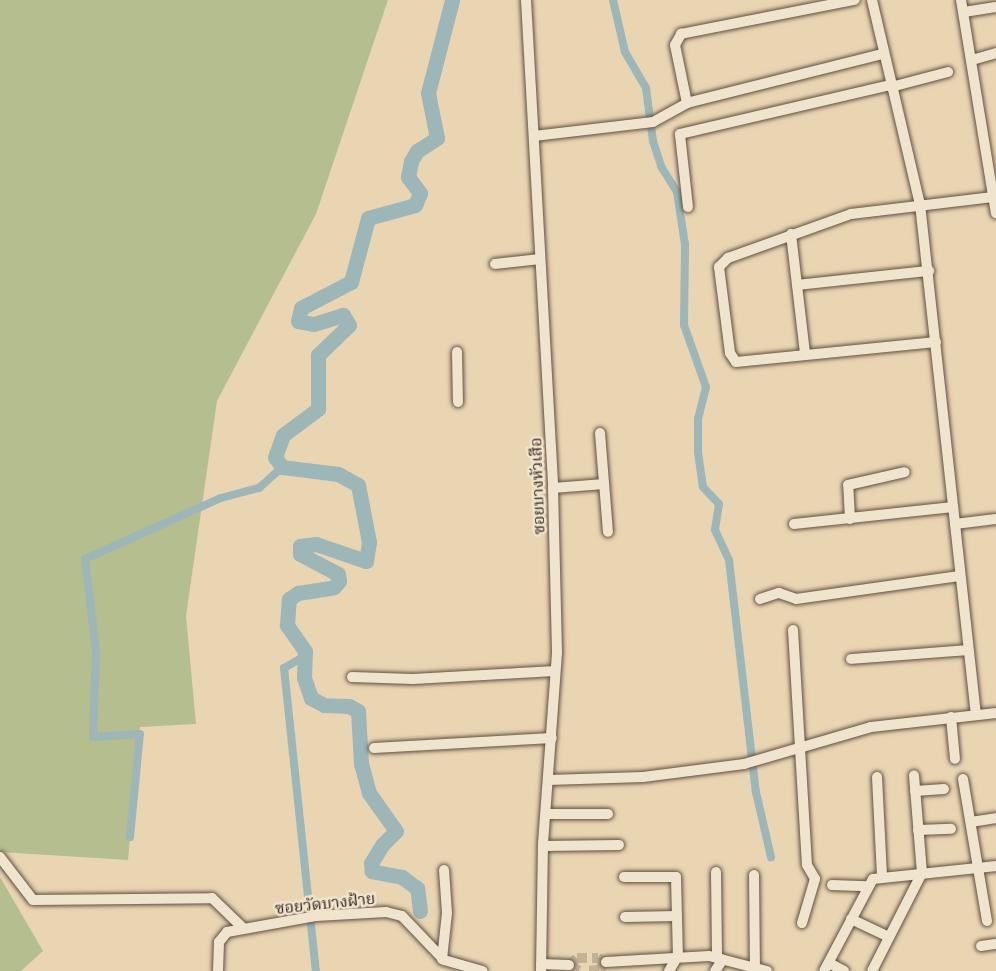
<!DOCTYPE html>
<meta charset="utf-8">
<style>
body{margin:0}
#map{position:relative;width:996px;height:971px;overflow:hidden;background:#ead5b3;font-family:"Libre Caslon Text","Noto Serif Thai",serif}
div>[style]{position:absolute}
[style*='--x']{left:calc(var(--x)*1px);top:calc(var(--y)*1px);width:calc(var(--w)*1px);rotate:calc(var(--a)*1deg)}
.green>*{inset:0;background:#b4be8f}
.canal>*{height:8px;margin:-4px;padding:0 4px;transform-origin:4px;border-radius:4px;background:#9db6b8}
.river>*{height:15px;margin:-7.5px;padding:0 7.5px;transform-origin:7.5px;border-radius:7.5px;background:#9db6b8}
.minor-tunnel>*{height:10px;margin-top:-5px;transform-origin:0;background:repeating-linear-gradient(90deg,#c5b195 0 10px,transparent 0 15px)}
.roads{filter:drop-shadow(0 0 2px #5f5041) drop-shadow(0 0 2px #5f5041)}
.minor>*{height:10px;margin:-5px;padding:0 5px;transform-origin:5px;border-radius:5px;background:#f1e4ce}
span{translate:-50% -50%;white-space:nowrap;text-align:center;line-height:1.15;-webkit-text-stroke:5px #f1e4ce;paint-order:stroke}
.street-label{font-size:16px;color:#31231b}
</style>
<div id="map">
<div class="green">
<i style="clip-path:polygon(0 0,388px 0,316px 214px,217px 401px,186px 616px,196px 724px,140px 727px,128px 860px,0 852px)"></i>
<i style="clip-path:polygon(0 877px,43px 951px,21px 971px,0 971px)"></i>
</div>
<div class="canal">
<i style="--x:613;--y:0;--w:53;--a:77"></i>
<i style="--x:625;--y:52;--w:42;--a:59.7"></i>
<i style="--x:646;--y:88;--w:53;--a:82.5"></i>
<i style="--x:653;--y:141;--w:28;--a:72"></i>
<i style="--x:662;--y:168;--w:28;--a:58"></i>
<i style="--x:677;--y:192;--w:54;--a:81.4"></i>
<i style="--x:685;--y:245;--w:80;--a:90.7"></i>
<i style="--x:684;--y:325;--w:66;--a:70.5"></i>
<i style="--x:706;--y:387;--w:33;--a:104"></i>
<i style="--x:698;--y:419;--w:33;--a:90"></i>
<i style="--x:698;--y:452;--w:35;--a:82"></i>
<i style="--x:703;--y:487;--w:23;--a:47"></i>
<i style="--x:719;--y:504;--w:26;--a:99"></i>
<i style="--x:715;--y:530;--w:33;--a:65"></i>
<i style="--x:729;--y:560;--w:234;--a:83.4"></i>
<i style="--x:756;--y:792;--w:67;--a:77"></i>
<i style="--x:305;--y:656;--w:24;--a:150"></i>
<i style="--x:284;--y:668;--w:305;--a:84"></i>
<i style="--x:130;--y:837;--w:103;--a:-84.5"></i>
<i style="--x:140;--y:734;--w:47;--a:176.3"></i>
<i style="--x:93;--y:737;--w:85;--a:-88"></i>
<i style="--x:96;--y:652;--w:94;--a:-96.7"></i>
<i style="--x:85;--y:559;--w:149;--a:-24.2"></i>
<i style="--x:221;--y:498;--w:39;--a:-15"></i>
<i style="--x:259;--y:488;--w:31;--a:-42"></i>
</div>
<div class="river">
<i style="--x:420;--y:911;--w:23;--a:-97"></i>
<i style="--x:417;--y:888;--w:19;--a:-144"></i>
<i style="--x:402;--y:877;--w:31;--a:-169"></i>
<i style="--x:372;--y:871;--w:8;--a:-97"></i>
<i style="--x:371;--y:863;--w:22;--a:-58"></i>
<i style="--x:383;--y:844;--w:18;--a:-45"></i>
<i style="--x:396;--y:831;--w:47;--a:-125.4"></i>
<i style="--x:369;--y:793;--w:30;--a:-105"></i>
<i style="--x:361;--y:764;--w:53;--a:-93.2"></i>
<i style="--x:358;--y:711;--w:10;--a:-151"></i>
<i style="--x:349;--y:706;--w:25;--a:-178"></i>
<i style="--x:324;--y:705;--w:15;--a:-152"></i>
<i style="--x:311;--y:698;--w:21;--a:-109"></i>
<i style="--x:304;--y:678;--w:27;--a:-88"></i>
<i style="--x:305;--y:651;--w:32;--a:-125"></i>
<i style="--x:287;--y:625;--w:26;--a:-86"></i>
<i style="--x:289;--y:599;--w:11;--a:-34"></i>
<i style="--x:298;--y:593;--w:36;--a:-9"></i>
<i style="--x:334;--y:587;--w:8;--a:-50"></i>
<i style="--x:339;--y:581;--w:7;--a:-98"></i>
<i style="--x:338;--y:574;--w:43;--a:-152.2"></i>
<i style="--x:300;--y:554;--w:8;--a:-90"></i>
<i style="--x:300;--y:546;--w:16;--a:-7"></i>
<i style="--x:316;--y:544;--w:53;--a:18.8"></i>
<i style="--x:366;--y:561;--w:19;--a:-81"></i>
<i style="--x:369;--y:542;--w:58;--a:-100.9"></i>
<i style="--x:358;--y:485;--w:23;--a:-151"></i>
<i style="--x:338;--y:474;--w:56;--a:-172.9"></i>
<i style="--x:282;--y:467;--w:12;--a:-125"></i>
<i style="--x:275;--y:457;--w:23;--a:-70"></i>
<i style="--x:283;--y:435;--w:44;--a:-36.6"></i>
<i style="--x:318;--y:409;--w:54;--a:-90"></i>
<i style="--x:318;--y:355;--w:43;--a:-44.1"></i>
<i style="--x:349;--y:325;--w:12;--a:-121"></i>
<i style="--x:343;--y:315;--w:31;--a:163"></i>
<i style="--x:313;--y:324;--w:15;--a:-169"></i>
<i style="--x:298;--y:321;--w:13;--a:-77"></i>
<i style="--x:301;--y:308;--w:56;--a:-27.5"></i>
<i style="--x:351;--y:282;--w:66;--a:-75.1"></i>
<i style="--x:368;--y:218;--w:49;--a:-15.5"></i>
<i style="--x:415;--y:205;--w:13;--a:-67"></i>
<i style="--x:420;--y:193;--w:20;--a:-127"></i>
<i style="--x:408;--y:177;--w:16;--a:-79"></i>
<i style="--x:411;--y:161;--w:12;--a:-59"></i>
<i style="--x:417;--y:151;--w:24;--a:-33"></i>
<i style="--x:437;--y:138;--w:46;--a:-101.3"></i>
<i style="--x:428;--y:93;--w:96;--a:-75.5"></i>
</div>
<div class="minor-tunnel">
<i style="--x:579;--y:971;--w:12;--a:-149"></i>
<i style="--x:569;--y:965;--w:11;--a:-41"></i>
<i style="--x:577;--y:958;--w:21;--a:0"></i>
<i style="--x:598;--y:958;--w:9;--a:27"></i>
<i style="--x:606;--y:962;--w:11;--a:131"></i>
<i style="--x:599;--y:970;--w:11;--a:175"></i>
</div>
<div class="roads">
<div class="minor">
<i style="--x:526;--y:0;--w:489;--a:86.8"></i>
<i style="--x:553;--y:488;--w:165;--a:88.6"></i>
<i style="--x:557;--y:653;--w:191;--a:94.2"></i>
<i style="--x:543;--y:843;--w:128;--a:90.9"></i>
<i style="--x:872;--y:0;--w:210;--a:76.8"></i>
<i style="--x:920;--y:204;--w:514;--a:83.75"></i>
<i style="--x:961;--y:0;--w:216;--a:80.7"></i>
<i style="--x:964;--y:12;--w:32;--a:-9"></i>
<i style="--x:972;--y:60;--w:25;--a:-16"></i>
<i style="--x:891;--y:87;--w:59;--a:-14.7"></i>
<i style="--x:687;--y:103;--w:59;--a:-101.7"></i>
<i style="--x:675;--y:45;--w:13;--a:-61"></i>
<i style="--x:681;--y:34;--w:177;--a:-11.1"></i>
<i style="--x:534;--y:136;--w:120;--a:-6.7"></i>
<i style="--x:653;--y:122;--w:39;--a:-29"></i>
<i style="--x:687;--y:103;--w:201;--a:-14.1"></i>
<i style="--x:688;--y:207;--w:73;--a:-96.3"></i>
<i style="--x:680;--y:134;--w:216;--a:-13.1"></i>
<i style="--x:791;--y:234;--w:121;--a:83.3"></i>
<i style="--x:495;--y:264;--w:45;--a:-6.3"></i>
<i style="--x:797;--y:285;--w:133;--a:-6.1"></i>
<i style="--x:936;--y:342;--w:201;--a:174.3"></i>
<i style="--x:736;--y:362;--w:11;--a:-124"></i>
<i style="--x:730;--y:353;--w:87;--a:-97.3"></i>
<i style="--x:719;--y:267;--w:13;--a:-45"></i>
<i style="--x:728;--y:258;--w:131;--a:-19.7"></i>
<i style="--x:851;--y:214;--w:143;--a:-6.8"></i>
<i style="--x:457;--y:352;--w:50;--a:88.9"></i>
<i style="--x:600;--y:433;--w:99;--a:85.4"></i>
<i style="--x:553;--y:488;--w:51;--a:-4.5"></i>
<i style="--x:850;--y:519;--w:34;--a:-93"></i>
<i style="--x:848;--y:485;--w:58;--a:-12.8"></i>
<i style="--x:794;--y:524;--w:160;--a:-6.1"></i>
<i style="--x:955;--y:524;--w:41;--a:-7"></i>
<i style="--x:760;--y:599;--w:20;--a:-18"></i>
<i style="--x:779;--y:593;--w:18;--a:19"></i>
<i style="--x:796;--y:599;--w:165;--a:-8"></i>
<i style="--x:793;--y:630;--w:235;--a:86.6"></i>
<i style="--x:807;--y:865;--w:16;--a:60"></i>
<i style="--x:815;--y:879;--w:46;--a:106.5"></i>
<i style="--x:851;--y:659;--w:116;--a:-4.4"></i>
<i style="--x:352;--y:677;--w:61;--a:1.9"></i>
<i style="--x:413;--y:679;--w:142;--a:-3.2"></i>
<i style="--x:951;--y:717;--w:42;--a:84.6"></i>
<i style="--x:374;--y:748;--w:178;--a:-3.2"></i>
<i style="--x:877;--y:777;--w:99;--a:87.1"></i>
<i style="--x:963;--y:779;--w:144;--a:80.4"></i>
<i style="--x:548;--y:780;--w:95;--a:-1.8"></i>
<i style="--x:643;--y:777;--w:102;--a:-7.3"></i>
<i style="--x:744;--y:764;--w:132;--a:-16.2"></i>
<i style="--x:871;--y:727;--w:126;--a:-6.4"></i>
<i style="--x:915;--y:791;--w:29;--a:-4"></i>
<i style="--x:546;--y:814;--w:62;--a:0"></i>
<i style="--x:971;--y:822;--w:25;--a:-9"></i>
<i style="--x:918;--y:830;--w:33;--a:-2"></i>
<i style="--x:543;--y:846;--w:76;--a:-0.8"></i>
<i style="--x:0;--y:857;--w:54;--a:52.5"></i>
<i style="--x:33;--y:900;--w:179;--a:-0.6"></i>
<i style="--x:212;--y:898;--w:43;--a:44.1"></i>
<i style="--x:716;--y:872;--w:85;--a:89.3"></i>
<i style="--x:754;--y:875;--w:93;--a:89.4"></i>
<i style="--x:624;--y:877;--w:52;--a:0"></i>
<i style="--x:676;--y:877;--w:80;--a:88.6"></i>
<i style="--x:832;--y:885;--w:35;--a:2"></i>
<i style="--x:625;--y:917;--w:52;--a:-1.1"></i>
<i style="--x:851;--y:919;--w:42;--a:25.3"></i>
<i style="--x:981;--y:946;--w:15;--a:-8"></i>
<i style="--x:442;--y:959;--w:46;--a:-83.8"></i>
<i style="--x:447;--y:913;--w:43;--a:-94"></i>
<i style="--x:606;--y:962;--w:103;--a:-3.3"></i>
<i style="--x:709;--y:956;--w:60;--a:14.5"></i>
<i style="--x:829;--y:963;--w:17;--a:28"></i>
<i style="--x:541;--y:964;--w:28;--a:2"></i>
<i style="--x:218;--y:971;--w:29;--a:-88"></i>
<i style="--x:219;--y:942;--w:13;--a:-51"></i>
<i style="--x:227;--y:932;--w:90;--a:-10.2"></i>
<i style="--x:316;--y:916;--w:70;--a:-3.3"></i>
<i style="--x:386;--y:912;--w:16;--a:14"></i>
<i style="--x:402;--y:916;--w:61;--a:46.3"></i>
<i style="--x:444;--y:960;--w:40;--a:16"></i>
<i style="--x:669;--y:971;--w:16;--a:-60"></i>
<i style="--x:715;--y:971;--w:14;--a:-56"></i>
<i style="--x:824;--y:971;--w:104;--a:-62"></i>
<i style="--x:873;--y:879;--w:124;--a:-6"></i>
<i style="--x:872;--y:971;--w:110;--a:-63"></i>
<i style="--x:922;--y:873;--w:98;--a:-94.7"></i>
</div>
</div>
<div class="street-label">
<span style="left:537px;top:486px;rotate:-92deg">ซอยบางหัวเสือ</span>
<span style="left:325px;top:903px;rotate:-6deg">ซอยวัดบางฝ้าย</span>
</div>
</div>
